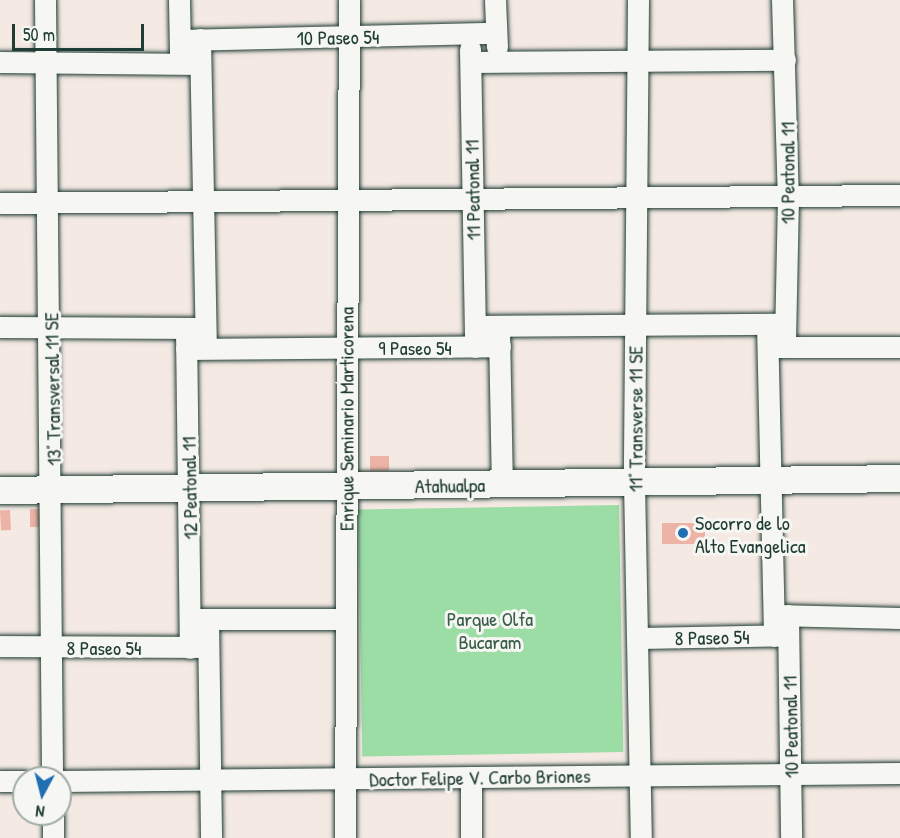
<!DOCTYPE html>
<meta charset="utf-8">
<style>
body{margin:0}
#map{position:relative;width:900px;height:838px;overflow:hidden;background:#f4e9e3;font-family:"Patrick Hand",sans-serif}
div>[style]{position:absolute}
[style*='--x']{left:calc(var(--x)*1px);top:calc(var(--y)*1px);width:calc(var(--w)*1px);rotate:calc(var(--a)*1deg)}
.green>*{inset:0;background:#9cdca5;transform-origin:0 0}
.building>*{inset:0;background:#edb3a6;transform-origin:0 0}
.roads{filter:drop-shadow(0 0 2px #1f3d34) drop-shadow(0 0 2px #1f3d34)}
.minor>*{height:21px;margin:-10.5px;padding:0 10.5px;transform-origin:10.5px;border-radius:10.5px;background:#f6f6f2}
.tertiary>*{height:27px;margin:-13.5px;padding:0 13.5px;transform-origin:13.5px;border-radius:13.5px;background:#f6f6f2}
.dots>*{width:16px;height:16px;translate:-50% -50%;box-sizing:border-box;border:3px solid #f6f6f2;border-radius:50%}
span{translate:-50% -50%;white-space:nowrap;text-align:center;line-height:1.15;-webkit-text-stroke:6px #f6f6f2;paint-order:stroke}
.street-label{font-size:20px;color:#1f3d34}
.poi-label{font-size:20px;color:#1f3d34}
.left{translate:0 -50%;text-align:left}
.park-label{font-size:20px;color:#385d4b}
.north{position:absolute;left:12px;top:766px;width:60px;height:60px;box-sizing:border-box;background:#f6f6f2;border:2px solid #a0aca6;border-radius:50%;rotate:187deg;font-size:16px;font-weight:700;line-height:24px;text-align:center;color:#1f3d34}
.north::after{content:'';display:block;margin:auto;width:21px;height:27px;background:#1f6fb2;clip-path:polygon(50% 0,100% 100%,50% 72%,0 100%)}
.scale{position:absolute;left:12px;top:24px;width:132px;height:27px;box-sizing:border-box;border:3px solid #1f3d34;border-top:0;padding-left:8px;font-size:18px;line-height:21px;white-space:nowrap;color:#1f3d34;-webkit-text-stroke:4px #f6f6f2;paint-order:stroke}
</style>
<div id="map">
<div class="green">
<i style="left:619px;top:505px;width:247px;height:261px;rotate:89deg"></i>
</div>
<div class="building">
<i style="left:370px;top:456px;width:19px;height:15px"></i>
<i style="left:45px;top:509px;width:18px;height:15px;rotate:90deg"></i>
<i style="left:10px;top:510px;width:20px;height:10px;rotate:87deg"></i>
<i style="left:662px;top:523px;width:43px;height:21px"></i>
</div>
<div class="roads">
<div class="minor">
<i style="--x:45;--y:0;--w:778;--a:89.48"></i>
<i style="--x:179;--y:0;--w:53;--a:88.9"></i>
<i style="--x:495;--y:0;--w:47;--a:87.6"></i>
<i style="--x:638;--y:0;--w:482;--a:90.5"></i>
<i style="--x:634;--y:482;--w:356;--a:88.9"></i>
<i style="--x:782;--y:0;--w:197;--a:88.3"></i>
<i style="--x:788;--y:197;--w:149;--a:91.2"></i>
<i style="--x:200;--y:39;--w:309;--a:88.9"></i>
<i style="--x:180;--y:40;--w:316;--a:-1.3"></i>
<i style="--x:470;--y:49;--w:298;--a:89"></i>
<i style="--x:0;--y:62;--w:200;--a:0.6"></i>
<i style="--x:471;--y:62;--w:314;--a:-0.4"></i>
<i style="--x:0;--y:203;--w:900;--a:-0.51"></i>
<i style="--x:767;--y:324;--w:312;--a:88.7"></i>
<i style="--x:475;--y:326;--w:305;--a:-0.4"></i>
<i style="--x:0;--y:327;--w:200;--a:0.3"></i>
<i style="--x:186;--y:329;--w:319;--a:89.3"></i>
<i style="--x:499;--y:332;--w:152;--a:88.9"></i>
<i style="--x:771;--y:347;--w:129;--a:0"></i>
<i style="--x:186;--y:349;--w:314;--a:-0.5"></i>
<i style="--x:774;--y:615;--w:126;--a:1.4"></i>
<i style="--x:788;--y:615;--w:223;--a:89.2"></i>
<i style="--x:194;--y:619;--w:149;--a:0"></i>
<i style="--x:208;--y:619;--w:219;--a:89.2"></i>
<i style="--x:637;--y:638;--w:151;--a:-1.1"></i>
<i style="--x:0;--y:646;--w:202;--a:0.3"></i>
<i style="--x:471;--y:777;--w:61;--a:90"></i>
<i style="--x:0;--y:781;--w:24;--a:0"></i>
<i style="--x:60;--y:781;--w:840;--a:-0.55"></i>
<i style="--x:53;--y:814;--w:24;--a:90"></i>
<i style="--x:345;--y:838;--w:838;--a:-89.73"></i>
</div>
<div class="tertiary">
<i style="--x:0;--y:490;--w:900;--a:-0.76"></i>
</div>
</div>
<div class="dots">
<i style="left:683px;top:533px;background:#1f6fb2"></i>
</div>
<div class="street-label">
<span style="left:338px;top:37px;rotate:-1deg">10 Paseo 54</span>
<span style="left:787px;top:173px;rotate:-90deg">10 Peatonal 11</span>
<span style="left:472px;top:190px;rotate:-91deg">11 Peatonal 11</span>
<span style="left:415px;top:347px">9 Paseo 54</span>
<span style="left:52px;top:389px;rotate:-91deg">13° Transversal 11 SE</span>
<span style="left:346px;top:419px;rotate:-90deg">Enrique Seminario Marticorena</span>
<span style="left:635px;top:419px;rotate:-90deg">11° Transverse 11 SE</span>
<span style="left:450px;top:485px;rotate:-1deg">Atahualpa</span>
<span style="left:189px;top:488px;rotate:-91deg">12 Peatonal 11</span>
<span style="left:712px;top:637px;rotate:-1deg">8 Paseo 54</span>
<span style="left:104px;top:647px">8 Paseo 54</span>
<span style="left:790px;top:727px;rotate:-91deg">10 Peatonal 11</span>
<span style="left:480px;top:777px;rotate:-1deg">Doctor Felipe V. Carbo Briones</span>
</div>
<div class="poi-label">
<span class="left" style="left:695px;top:534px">Socorro de lo<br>Alto Evangelica</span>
</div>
<div class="park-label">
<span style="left:490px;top:630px">Parque Olfa<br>Bucaram</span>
</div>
<div class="north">N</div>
<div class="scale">50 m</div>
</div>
